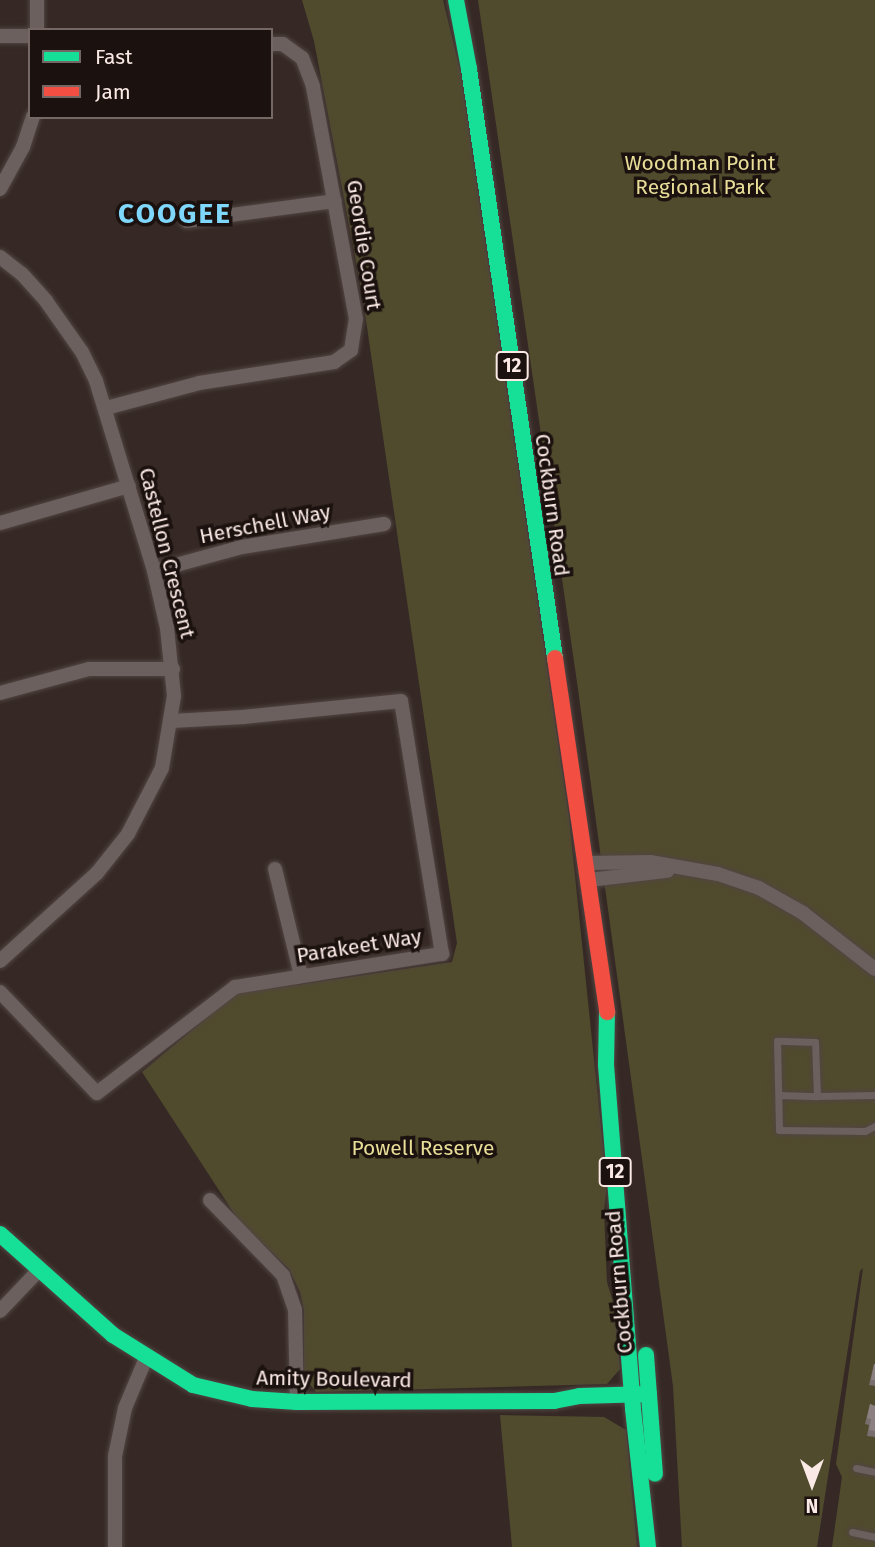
<!DOCTYPE html>
<style>
body{margin:0}
#map{position:relative;width:875px;height:1547px;overflow:hidden;background:#362925;font-family:"Fira Sans",sans-serif}
div>[style]{position:absolute}
[style*='--x']{left:calc(var(--x)*1px);top:calc(var(--y)*1px);width:calc(var(--w)*1px);rotate:calc(var(--a)*1deg)}
.green>*{inset:0;background:#514b2e}
.roads{filter:drop-shadow(0 0 2px #514542) drop-shadow(0 0 2px #514542)}
.lane>*{height:7px;margin:-3.5px;padding:0 3.5px;transform-origin:3.5px;border-radius:3.5px;background:#6b605e}
.street>*{height:14px;margin:-7px;padding:0 7px;transform-origin:7px;border-radius:7px;background:#6b605e}
.fast>*{height:16px;margin:-8px;padding:0 8px;transform-origin:8px;border-radius:8px;background:#16e098}
.jam>*{height:16px;margin:-8px;padding:0 8px;transform-origin:8px;border-radius:8px;background:#f24e42}
.wall>*{inset:0;background:#786e6e}
.building>*{inset:0;background:#8c8080}
span{translate:-50% -50%;white-space:nowrap;text-align:center;line-height:1.15;-webkit-text-stroke:7px #1b110e;paint-order:stroke}
.shield-label span{padding:2px 5px;background:#1b110e;border:2px solid;border-radius:5px;-webkit-text-stroke-width:0}
.shield-label{font-size:19px;color:#fae9e5;font-weight:700}
.park-label{font-size:21px;color:#e8de98}
.street-label{font-size:21px;color:#fae9e5}
.district-label{font-size:28px;color:#7fd7fc;font-weight:700;letter-spacing:2px}
.legend{position:absolute;left:28px;top:28px;width:245px;height:91px;box-sizing:border-box;background:#1b110e;border:2px solid #746764;margin:0;padding:9px 12px;list-style:none;font-size:21px;color:#fae9e5}
.legend li{display:flex;align-items:center;gap:14px;height:35px}
.legend b{width:35px;border:2px solid #746764}
.north{position:absolute;left:777px;top:1449px;width:70px;height:70px;-webkit-text-stroke:5px #1b110e;paint-order:stroke;rotate:180deg;font-size:19px;font-weight:700;line-height:28px;text-align:center;color:#fae9e5}
.north::after{content:'';display:block;margin:auto;width:24px;height:32px;background:#fae9e5;clip-path:polygon(50% 0,100% 100%,50% 72%,0 100%)}
</style>
<div id="map">
<div class="green">
<i style="clip-path:polygon(302px 0,443px 0,460px 70px,569px 818px,607px 1185px,604px 1211px,607px 1282px,614px 1305px,620px 1369px,607px 1384px,316px 1392px,304px 1377px,304px 1310px,300px 1292px,289px 1269px,239px 1221px,142px 1072px,235px 994px,452px 962px,457px 943px,362px 293px,314px 41px)"></i>
<i style="clip-path:polygon(478px 0,875px 0,875px 1547px,832px 1547px,842px 1477px,836px 1464px,863px 1268px,860px 1271px,817px 1547px,682px 1547px,673px 1386px,577px 682px)"></i>
<i style="clip-path:polygon(500px 1415px,604px 1417px,626px 1430px,637px 1547px,512px 1547px)"></i>
</div>
<div class="roads">
<div class="lane">
<i style="--x:779;--y:1095;--w:38;--a:2"></i>
<i style="--x:875;--y:1095;--w:58;--a:179"></i>
<i style="--x:817;--y:1096;--w:54;--a:-92.1"></i>
<i style="--x:815;--y:1042;--w:38;--a:-178"></i>
<i style="--x:777;--y:1041;--w:89;--a:88.7"></i>
<i style="--x:779;--y:1130;--w:86;--a:0.7"></i>
<i style="--x:865;--y:1131;--w:11;--a:-27"></i>
<i style="--x:856;--y:1468;--w:19;--a:12"></i>
<i style="--x:852;--y:1532;--w:24;--a:12"></i>
</div>
<div class="street">
<i style="--x:37;--y:30;--w:30;--a:-90"></i>
<i style="--x:0;--y:36;--w:30;--a:0"></i>
<i style="--x:0;--y:189;--w:48;--a:-61.3"></i>
<i style="--x:23;--y:147;--w:32;--a:-72"></i>
<i style="--x:187;--y:221;--w:149;--a:-7.7"></i>
<i style="--x:0;--y:257;--w:28;--a:38"></i>
<i style="--x:22;--y:274;--w:36;--a:48"></i>
<i style="--x:46;--y:301;--w:62;--a:54.8"></i>
<i style="--x:82;--y:352;--w:32;--a:64"></i>
<i style="--x:96;--y:381;--w:199;--a:73"></i>
<i style="--x:154;--y:571;--w:58;--a:77.2"></i>
<i style="--x:167;--y:628;--w:68;--a:84.1"></i>
<i style="--x:174;--y:696;--w:73;--a:99.5"></i>
<i style="--x:162;--y:768;--w:74;--a:117.3"></i>
<i style="--x:128;--y:834;--w:50;--a:128.5"></i>
<i style="--x:97;--y:873;--w:131;--a:137.8"></i>
<i style="--x:106;--y:408;--w:96;--a:-15"></i>
<i style="--x:199;--y:383;--w:137;--a:-8.8"></i>
<i style="--x:334;--y:362;--w:21;--a:-35"></i>
<i style="--x:351;--y:350;--w:31;--a:-81"></i>
<i style="--x:356;--y:319;--w:237;--a:-100.5"></i>
<i style="--x:313;--y:86;--w:30;--a:-111"></i>
<i style="--x:302;--y:58;--w:24;--a:-144"></i>
<i style="--x:283;--y:44;--w:12;--a:180"></i>
<i style="--x:0;--y:523;--w:134;--a:-16"></i>
<i style="--x:154;--y:571;--w:91;--a:-15.3"></i>
<i style="--x:242;--y:547;--w:144;--a:-9.2"></i>
<i style="--x:0;--y:693;--w:92;--a:-15.1"></i>
<i style="--x:89;--y:669;--w:84;--a:0"></i>
<i style="--x:587;--y:863;--w:63;--a:-0.9"></i>
<i style="--x:650;--y:862;--w:69;--a:10"></i>
<i style="--x:718;--y:874;--w:43;--a:18.9"></i>
<i style="--x:759;--y:888;--w:51;--a:29.6"></i>
<i style="--x:803;--y:913;--w:91;--a:37.9"></i>
<i style="--x:275;--y:869;--w:110;--a:76.3"></i>
<i style="--x:589;--y:880;--w:79;--a:-6.6"></i>
<i style="--x:0;--y:992;--w:140;--a:46.2"></i>
<i style="--x:97;--y:1093;--w:174;--a:-37.5"></i>
<i style="--x:235;--y:987;--w:210;--a:-9.1"></i>
<i style="--x:442;--y:954;--w:256;--a:-99.2"></i>
<i style="--x:401;--y:701;--w:159;--a:174.2"></i>
<i style="--x:243;--y:717;--w:71;--a:176.8"></i>
<i style="--x:210;--y:1200;--w:105;--a:45.8"></i>
<i style="--x:283;--y:1275;--w:36;--a:71"></i>
<i style="--x:295;--y:1309;--w:93;--a:88.8"></i>
<i style="--x:0;--y:1311;--w:58;--a:-46.4"></i>
<i style="--x:115;--y:1547;--w:91;--a:-90"></i>
<i style="--x:115;--y:1456;--w:49;--a:-78.2"></i>
<i style="--x:125;--y:1408;--w:54;--a:-67.2"></i>
</div>
<div class="fast">
<i style="--x:456;--y:0;--w:70;--a:79.3"></i>
<i style="--x:469;--y:69;--w:595;--a:81.69"></i>
<i style="--x:607;--y:1012;--w:53;--a:91.1"></i>
<i style="--x:606;--y:1065;--w:345;--a:85.5"></i>
<i style="--x:633;--y:1409;--w:139;--a:83.8"></i>
<i style="--x:0;--y:1234;--w:152;--a:41.8"></i>
<i style="--x:113;--y:1335;--w:94;--a:32"></i>
<i style="--x:193;--y:1385;--w:61;--a:13.3"></i>
<i style="--x:252;--y:1399;--w:45;--a:3.8"></i>
<i style="--x:297;--y:1402;--w:257;--a:-0.2"></i>
<i style="--x:554;--y:1401;--w:25;--a:-11"></i>
<i style="--x:579;--y:1396;--w:70;--a:-1.6"></i>
<i style="--x:646;--y:1355;--w:119;--a:85.7"></i>
</div>
<div class="jam">
<i style="--x:555;--y:658;--w:358;--a:81.6"></i>
</div>
</div>
<div class="wall">
<i style="clip-path:polygon(874px 1364px,875px 1364px,875px 1386px,869px 1385px)"></i>
<i style="clip-path:polygon(870px 1404px,875px 1406px,875px 1437px,867px 1436px,869px 1425px,865px 1424px)"></i>
</div>
<div class="building">
<i style="clip-path:polygon(874px 1364px,875px 1364px,875px 1380px,871px 1380px)"></i>
<i style="clip-path:polygon(870px 1404px,875px 1406px,875px 1431px,869px 1430px,871px 1419px,867px 1418px)"></i>
</div>
<div class="shield-label">
<span style="left:512px;top:366px">12</span>
<span style="left:615px;top:1172px">12</span>
</div>
<div class="park-label">
<span style="left:700px;top:175px">Woodman Point<br>Regional Park</span>
<span style="left:423px;top:1148px">Powell Reserve</span>
</div>
<div class="street-label">
<span style="left:364px;top:245px;rotate:81deg">Geordie Court</span>
<span style="left:552px;top:505px;rotate:82deg">Cockburn Road</span>
<span style="left:265px;top:524px;rotate:-11deg">Herschell Way</span>
<span style="left:167px;top:553px;rotate:76deg">Castellon Crescent</span>
<span style="left:359px;top:946px;rotate:-9deg">Parakeet Way</span>
<span style="left:619px;top:1282px;rotate:-95deg">Cockburn Road</span>
<span style="left:334px;top:1379px;rotate:1deg">Amity Boulevard</span>
</div>
<div class="district-label">
<span style="left:175px;top:214px">COOGEE</span>
</div>
<ul class="legend">
<li><b style="height:9px;background:#16e098"></b>Fast</li>
<li><b style="height:9px;background:#f24e42"></b>Jam</li>
</ul>
<div class="north">N</div>
</div>
